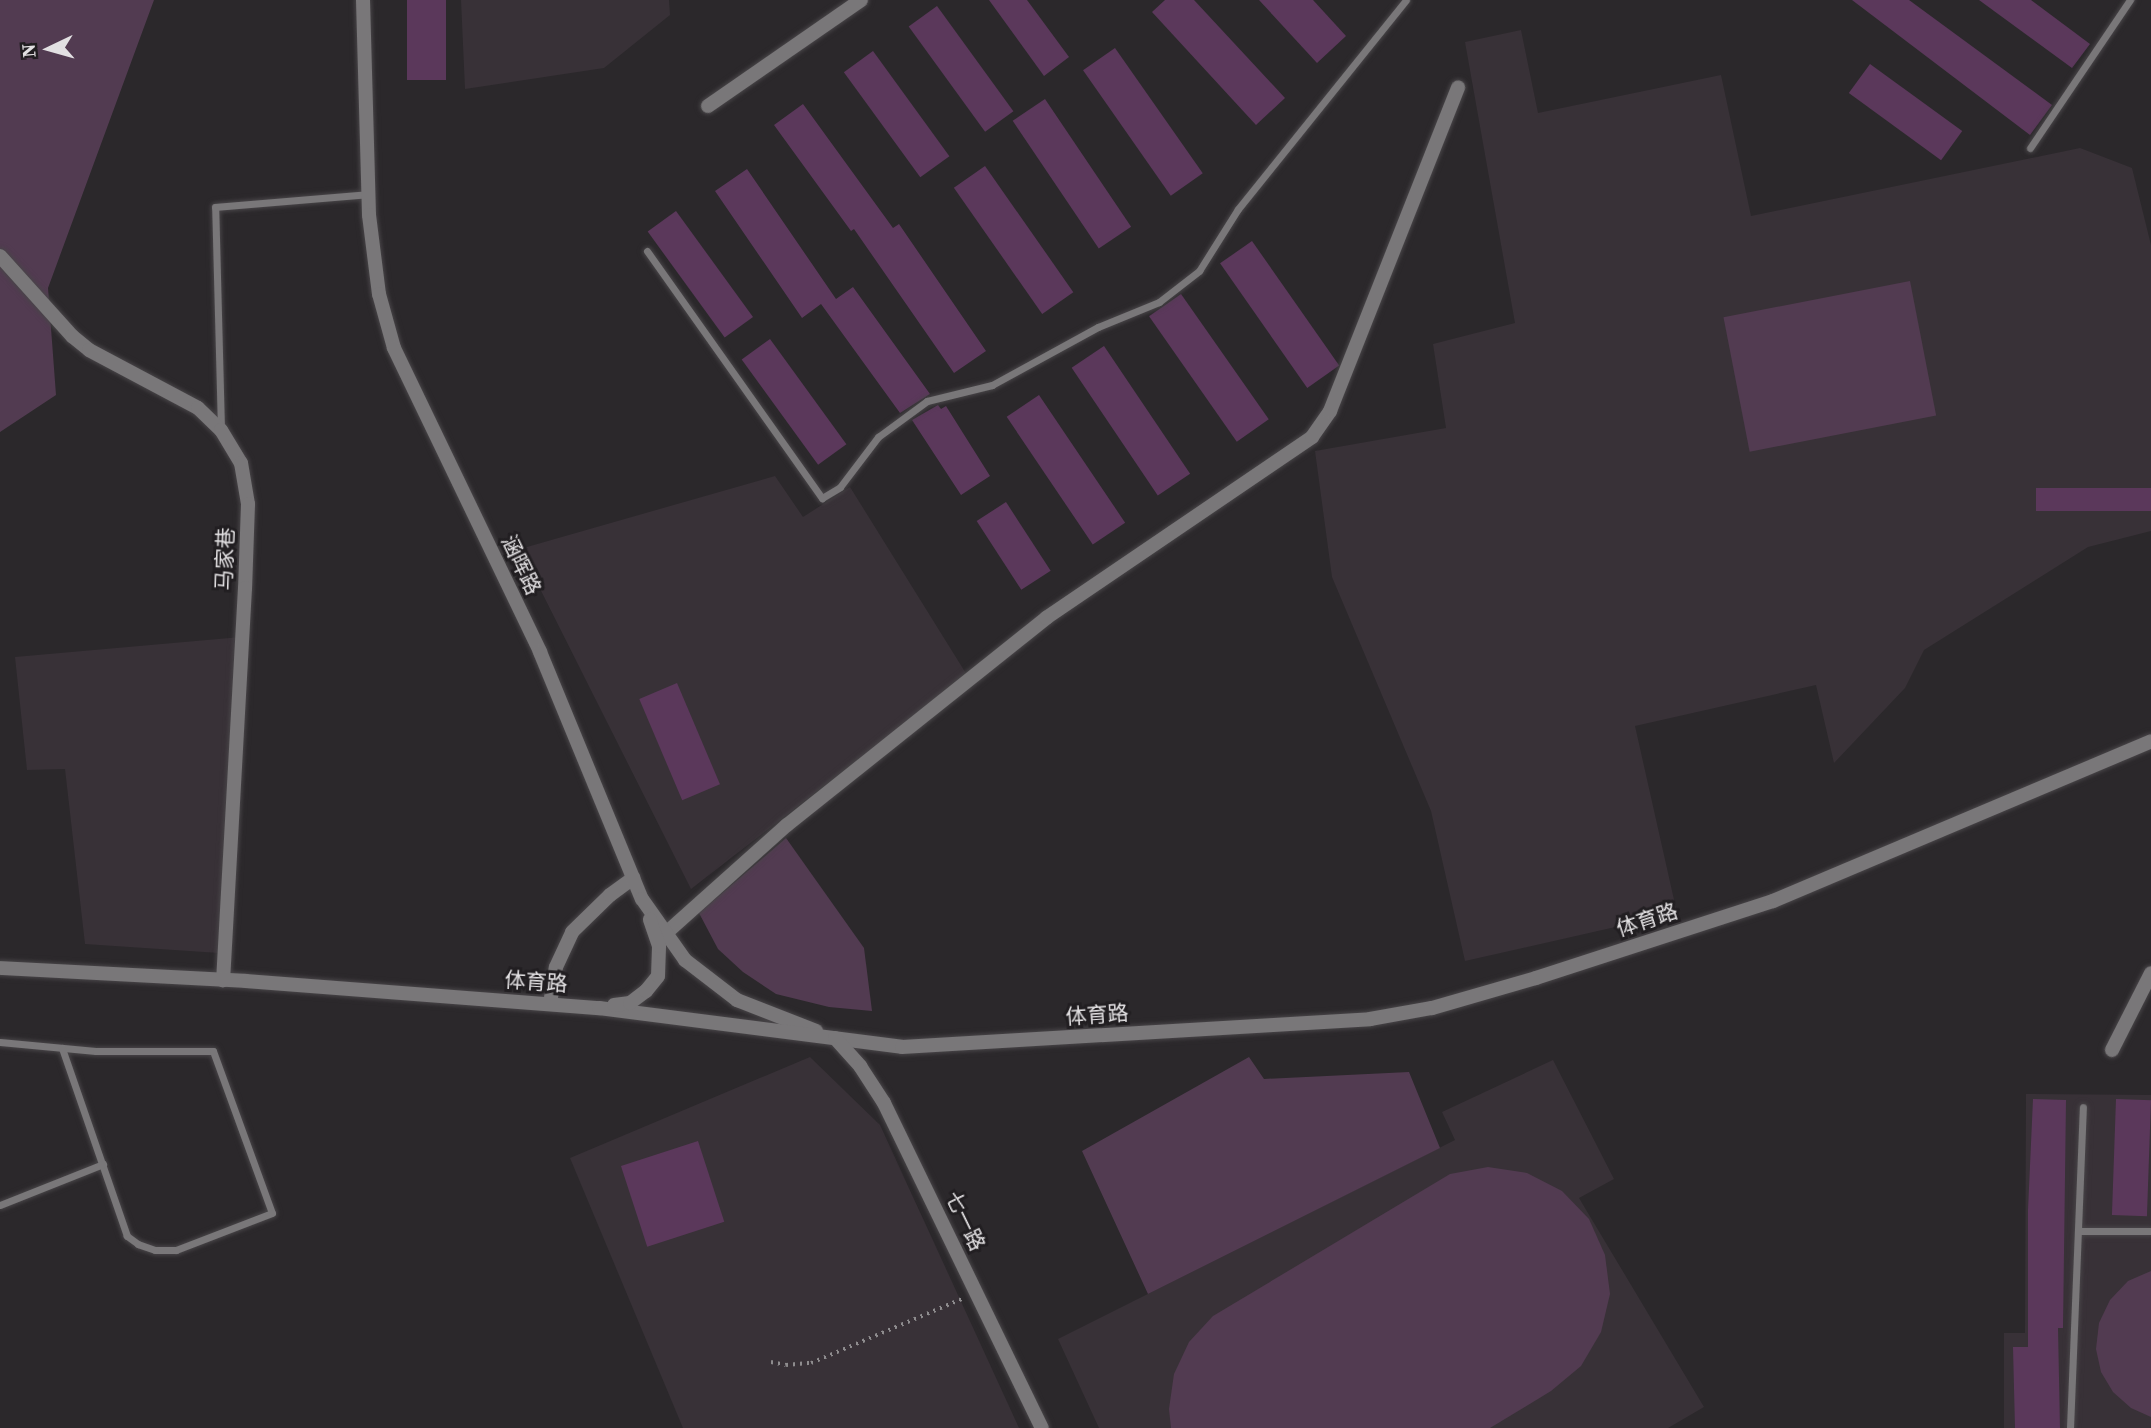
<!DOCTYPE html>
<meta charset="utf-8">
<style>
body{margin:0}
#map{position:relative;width:2151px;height:1428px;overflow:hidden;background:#2b282b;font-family:"Source Serif 4","Noto Sans SC",serif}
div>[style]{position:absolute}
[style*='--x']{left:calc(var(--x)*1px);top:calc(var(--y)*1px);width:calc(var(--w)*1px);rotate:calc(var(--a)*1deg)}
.built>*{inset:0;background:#383137}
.green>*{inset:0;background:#523b51;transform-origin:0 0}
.building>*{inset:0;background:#5b385b;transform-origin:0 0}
.path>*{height:3.5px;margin-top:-1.75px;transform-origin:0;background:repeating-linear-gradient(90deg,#8e8c8e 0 2px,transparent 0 7px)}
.roads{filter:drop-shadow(0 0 2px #484548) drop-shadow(0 0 2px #484548)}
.service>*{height:7px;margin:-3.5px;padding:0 3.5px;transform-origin:3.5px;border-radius:3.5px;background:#797779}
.minor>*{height:14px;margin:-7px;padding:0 7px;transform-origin:7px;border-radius:7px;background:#797779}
.tertiary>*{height:14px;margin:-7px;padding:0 7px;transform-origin:7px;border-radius:7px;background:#797779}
span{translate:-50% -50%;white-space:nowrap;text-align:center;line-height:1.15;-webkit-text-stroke:6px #211e21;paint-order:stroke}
.street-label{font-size:21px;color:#e2e0e2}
.north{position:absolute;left:14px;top:14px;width:70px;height:70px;-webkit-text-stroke:5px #211e21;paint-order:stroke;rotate:265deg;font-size:19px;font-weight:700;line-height:28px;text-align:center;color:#e2e0e2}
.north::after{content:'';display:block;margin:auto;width:24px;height:32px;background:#e2e0e2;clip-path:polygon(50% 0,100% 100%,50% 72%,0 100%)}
</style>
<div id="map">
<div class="built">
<i style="clip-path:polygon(461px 0,669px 0,670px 15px,604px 68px,465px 89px)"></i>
<i style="clip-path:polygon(1521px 30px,1538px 113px,1721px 75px,1751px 216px,2080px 148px,2132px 168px,2151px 245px,2151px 531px,2088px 547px,1924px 650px,1905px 688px,1834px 763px,1816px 685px,1635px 726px,1677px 913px,1465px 961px,1431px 811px,1332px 577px,1315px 451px,1446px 428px,1433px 344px,1515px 323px,1465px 42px)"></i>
<i style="clip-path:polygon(775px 476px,803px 517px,850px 487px,967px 675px,691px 889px,520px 549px)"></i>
<i style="clip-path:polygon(241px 637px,219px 953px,85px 944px,65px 769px,27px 770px,15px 657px)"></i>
<i style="clip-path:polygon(810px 1057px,880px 1125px,1019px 1428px,683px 1428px,570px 1158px)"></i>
<i style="clip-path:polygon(1553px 1060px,1614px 1179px,1579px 1198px,1704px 1407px,1668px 1428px,1099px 1428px,1058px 1339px,1455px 1140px,1442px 1112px)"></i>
<i style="clip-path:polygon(2026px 1094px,2151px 1095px,2151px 1428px,2004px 1428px,2004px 1333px,2025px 1333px)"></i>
</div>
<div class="green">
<i style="clip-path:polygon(0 0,154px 0,48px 288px,56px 395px,0 432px)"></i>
<i style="left:1910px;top:281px;width:137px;height:190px;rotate:79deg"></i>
<i style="clip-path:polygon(786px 838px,864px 948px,872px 1011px,829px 1007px,776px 994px,743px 972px,718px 949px,699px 913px)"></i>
<i style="clip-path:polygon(1249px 1057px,1264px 1079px,1409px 1072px,1440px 1148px,1148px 1294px,1082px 1151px)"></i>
<i style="clip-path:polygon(1488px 1167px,1527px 1173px,1562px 1191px,1589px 1219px,1605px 1255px,1610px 1294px,1601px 1332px,1581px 1366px,1551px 1391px,1490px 1428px,1171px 1428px,1169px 1409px,1174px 1374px,1189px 1342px,1213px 1316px,1450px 1174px)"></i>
<i style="clip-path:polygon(2151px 1271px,2151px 1417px,2131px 1408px,2113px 1392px,2101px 1372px,2096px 1349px,2099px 1323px,2110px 1300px,2128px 1281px)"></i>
</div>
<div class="building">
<i style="left:407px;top:0;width:39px;height:80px"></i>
<i style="clip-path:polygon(989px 0,1027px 0,1069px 57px,1044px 76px)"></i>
<i style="clip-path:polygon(1165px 0,1194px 0,1285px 98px,1256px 125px,1152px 12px)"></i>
<i style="clip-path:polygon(1259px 0,1313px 0,1346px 36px,1317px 63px)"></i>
<i style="clip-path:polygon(1852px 0,1909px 0,2052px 105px,2030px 135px)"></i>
<i style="clip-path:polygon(1979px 0,2031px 0,2090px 44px,2072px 68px)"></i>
<i style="left:937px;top:6px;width:130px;height:35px;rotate:54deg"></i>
<i style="left:1115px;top:48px;width:153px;height:39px;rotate:55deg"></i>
<i style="left:873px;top:51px;width:130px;height:36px;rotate:54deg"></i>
<i style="left:1870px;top:64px;width:114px;height:36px;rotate:36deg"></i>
<i style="left:1045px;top:99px;width:154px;height:39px;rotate:56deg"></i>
<i style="clip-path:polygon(803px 104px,893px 228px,899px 224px,986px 351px,954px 373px,854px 229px,851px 231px,774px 125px)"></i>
<i style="left:985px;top:166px;width:154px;height:38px;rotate:55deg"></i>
<i style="clip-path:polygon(747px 169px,836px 299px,853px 287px,930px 394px,900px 413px,821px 304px,802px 318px,715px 191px)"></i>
<i style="left:676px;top:211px;width:131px;height:35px;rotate:54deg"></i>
<i style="left:1252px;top:241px;width:152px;height:39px;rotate:55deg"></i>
<i style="left:1181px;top:294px;width:153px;height:39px;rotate:55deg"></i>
<i style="left:770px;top:339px;width:130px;height:35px;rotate:54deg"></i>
<i style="left:1104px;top:346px;width:154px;height:39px;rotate:56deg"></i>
<i style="left:1039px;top:395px;width:154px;height:39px;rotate:56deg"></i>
<i style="clip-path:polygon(938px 405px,941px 409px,946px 406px,990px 476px,961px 495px,912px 420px)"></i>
<i style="left:2151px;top:488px;width:23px;height:115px;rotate:90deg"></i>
<i style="left:1006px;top:502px;width:82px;height:35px;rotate:57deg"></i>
<i style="left:677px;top:683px;width:110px;height:41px;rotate:67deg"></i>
<i style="clip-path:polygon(2033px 1099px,2066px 1100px,2063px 1328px,2058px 1328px,2060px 1428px,2015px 1428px,2013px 1347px,2028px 1347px,2028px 1210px)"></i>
<i style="left:2116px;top:1099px;width:35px;height:116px;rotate:2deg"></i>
<i style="left:698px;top:1141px;width:85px;height:81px;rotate:72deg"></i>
</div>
<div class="path">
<i style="--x:771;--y:1362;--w:15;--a:11"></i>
<i style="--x:786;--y:1365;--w:25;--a:-5"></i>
<i style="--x:811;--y:1363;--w:164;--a:-23"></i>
</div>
<div class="roads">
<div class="service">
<i style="--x:2030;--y:148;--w:179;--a:-56"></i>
<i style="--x:647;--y:251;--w:303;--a:54.7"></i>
<i style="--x:822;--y:498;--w:21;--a:-31"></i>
<i style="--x:840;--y:487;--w:63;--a:-52.8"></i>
<i style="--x:878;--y:437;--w:61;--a:-36.3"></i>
<i style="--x:927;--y:401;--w:67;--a:-13.8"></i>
<i style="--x:992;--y:385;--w:121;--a:-28.7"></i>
<i style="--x:1098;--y:327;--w:66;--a:-22.3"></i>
<i style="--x:1159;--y:302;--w:51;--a:-37.8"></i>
<i style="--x:1199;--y:271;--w:73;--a:-57.8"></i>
<i style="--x:1238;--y:209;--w:268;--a:-51.2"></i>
<i style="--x:221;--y:429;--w:222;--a:-91.5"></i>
<i style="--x:215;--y:207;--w:155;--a:-4.8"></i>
<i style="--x:0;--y:1042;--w:96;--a:5.4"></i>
<i style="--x:96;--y:1051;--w:117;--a:0"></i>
<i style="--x:213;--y:1051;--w:172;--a:70"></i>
<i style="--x:272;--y:1213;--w:103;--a:158.9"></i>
<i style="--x:176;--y:1250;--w:21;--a:180"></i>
<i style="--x:155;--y:1250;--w:18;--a:-161"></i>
<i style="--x:138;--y:1244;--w:14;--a:-144"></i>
<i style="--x:127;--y:1236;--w:199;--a:-109.1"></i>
<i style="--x:0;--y:1205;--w:111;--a:-21.7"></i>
<i style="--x:2079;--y:1231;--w:72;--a:0"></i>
<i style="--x:2070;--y:1428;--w:321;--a:-87.7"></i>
</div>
<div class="minor">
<i style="--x:708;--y:106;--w:186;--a:-34.7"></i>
<i style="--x:0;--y:256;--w:108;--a:48"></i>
<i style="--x:72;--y:336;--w:22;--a:39"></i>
<i style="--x:89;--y:350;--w:123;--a:28"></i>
<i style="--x:198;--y:408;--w:32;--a:44"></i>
<i style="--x:221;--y:430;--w:39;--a:59"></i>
<i style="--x:241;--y:463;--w:42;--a:80.3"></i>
<i style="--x:248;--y:504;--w:84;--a:92"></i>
<i style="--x:245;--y:588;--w:393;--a:93.2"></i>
<i style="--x:666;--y:933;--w:162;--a:-41.8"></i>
<i style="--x:787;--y:825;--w:332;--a:-38.6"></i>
<i style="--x:1046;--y:618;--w:322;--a:-34.2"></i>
<i style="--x:1312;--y:437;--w:32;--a:-55"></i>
<i style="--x:1330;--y:411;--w:348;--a:-68.4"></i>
<i style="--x:550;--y:1004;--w:37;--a:-81"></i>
<i style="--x:556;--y:967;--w:38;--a:-65"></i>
<i style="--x:572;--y:932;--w:53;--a:-44.2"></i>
<i style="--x:610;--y:895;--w:29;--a:-36"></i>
<i style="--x:2112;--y:1050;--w:86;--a:-63.1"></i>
</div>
<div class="tertiary">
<i style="--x:363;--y:0;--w:215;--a:88.4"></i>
<i style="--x:369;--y:215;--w:80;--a:82.8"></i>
<i style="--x:379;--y:294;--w:56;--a:74.5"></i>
<i style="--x:394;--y:348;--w:337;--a:64.3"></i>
<i style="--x:540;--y:652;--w:267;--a:67.6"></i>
<i style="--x:642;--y:899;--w:75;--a:54.8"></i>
<i style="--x:685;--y:960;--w:66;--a:37.6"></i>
<i style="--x:737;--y:1000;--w:85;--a:21.4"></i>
<i style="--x:0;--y:968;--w:246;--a:3"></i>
<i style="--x:246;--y:981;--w:354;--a:4.4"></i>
<i style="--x:599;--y:1008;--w:305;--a:7.3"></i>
<i style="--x:902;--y:1047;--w:469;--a:-3.4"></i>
<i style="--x:1370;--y:1019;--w:63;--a:-10.1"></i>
<i style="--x:1432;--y:1008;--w:108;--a:-16.1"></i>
<i style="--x:1536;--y:978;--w:249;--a:-18"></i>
<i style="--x:1773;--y:901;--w:410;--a:-22.9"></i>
<i style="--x:614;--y:1005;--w:16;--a:-7"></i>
<i style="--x:630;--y:1003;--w:20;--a:-37"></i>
<i style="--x:646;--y:991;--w:19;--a:-51"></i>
<i style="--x:658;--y:976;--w:30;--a:-88"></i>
<i style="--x:659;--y:946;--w:28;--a:-109"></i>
<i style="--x:835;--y:1038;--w:38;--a:48"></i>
<i style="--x:860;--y:1066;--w:44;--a:57"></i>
<i style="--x:884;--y:1103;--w:361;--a:64.1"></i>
</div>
</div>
<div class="street-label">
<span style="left:225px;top:559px;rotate:-88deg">马家巷</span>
<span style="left:521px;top:565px;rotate:64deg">涵晖路</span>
<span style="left:1647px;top:920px;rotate:-18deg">体育路</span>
<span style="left:536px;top:982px;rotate:4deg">体育路</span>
<span style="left:1097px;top:1015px;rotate:-4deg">体育路</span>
<span style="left:965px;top:1221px;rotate:64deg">七一路</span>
</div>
<div class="north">N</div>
</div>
